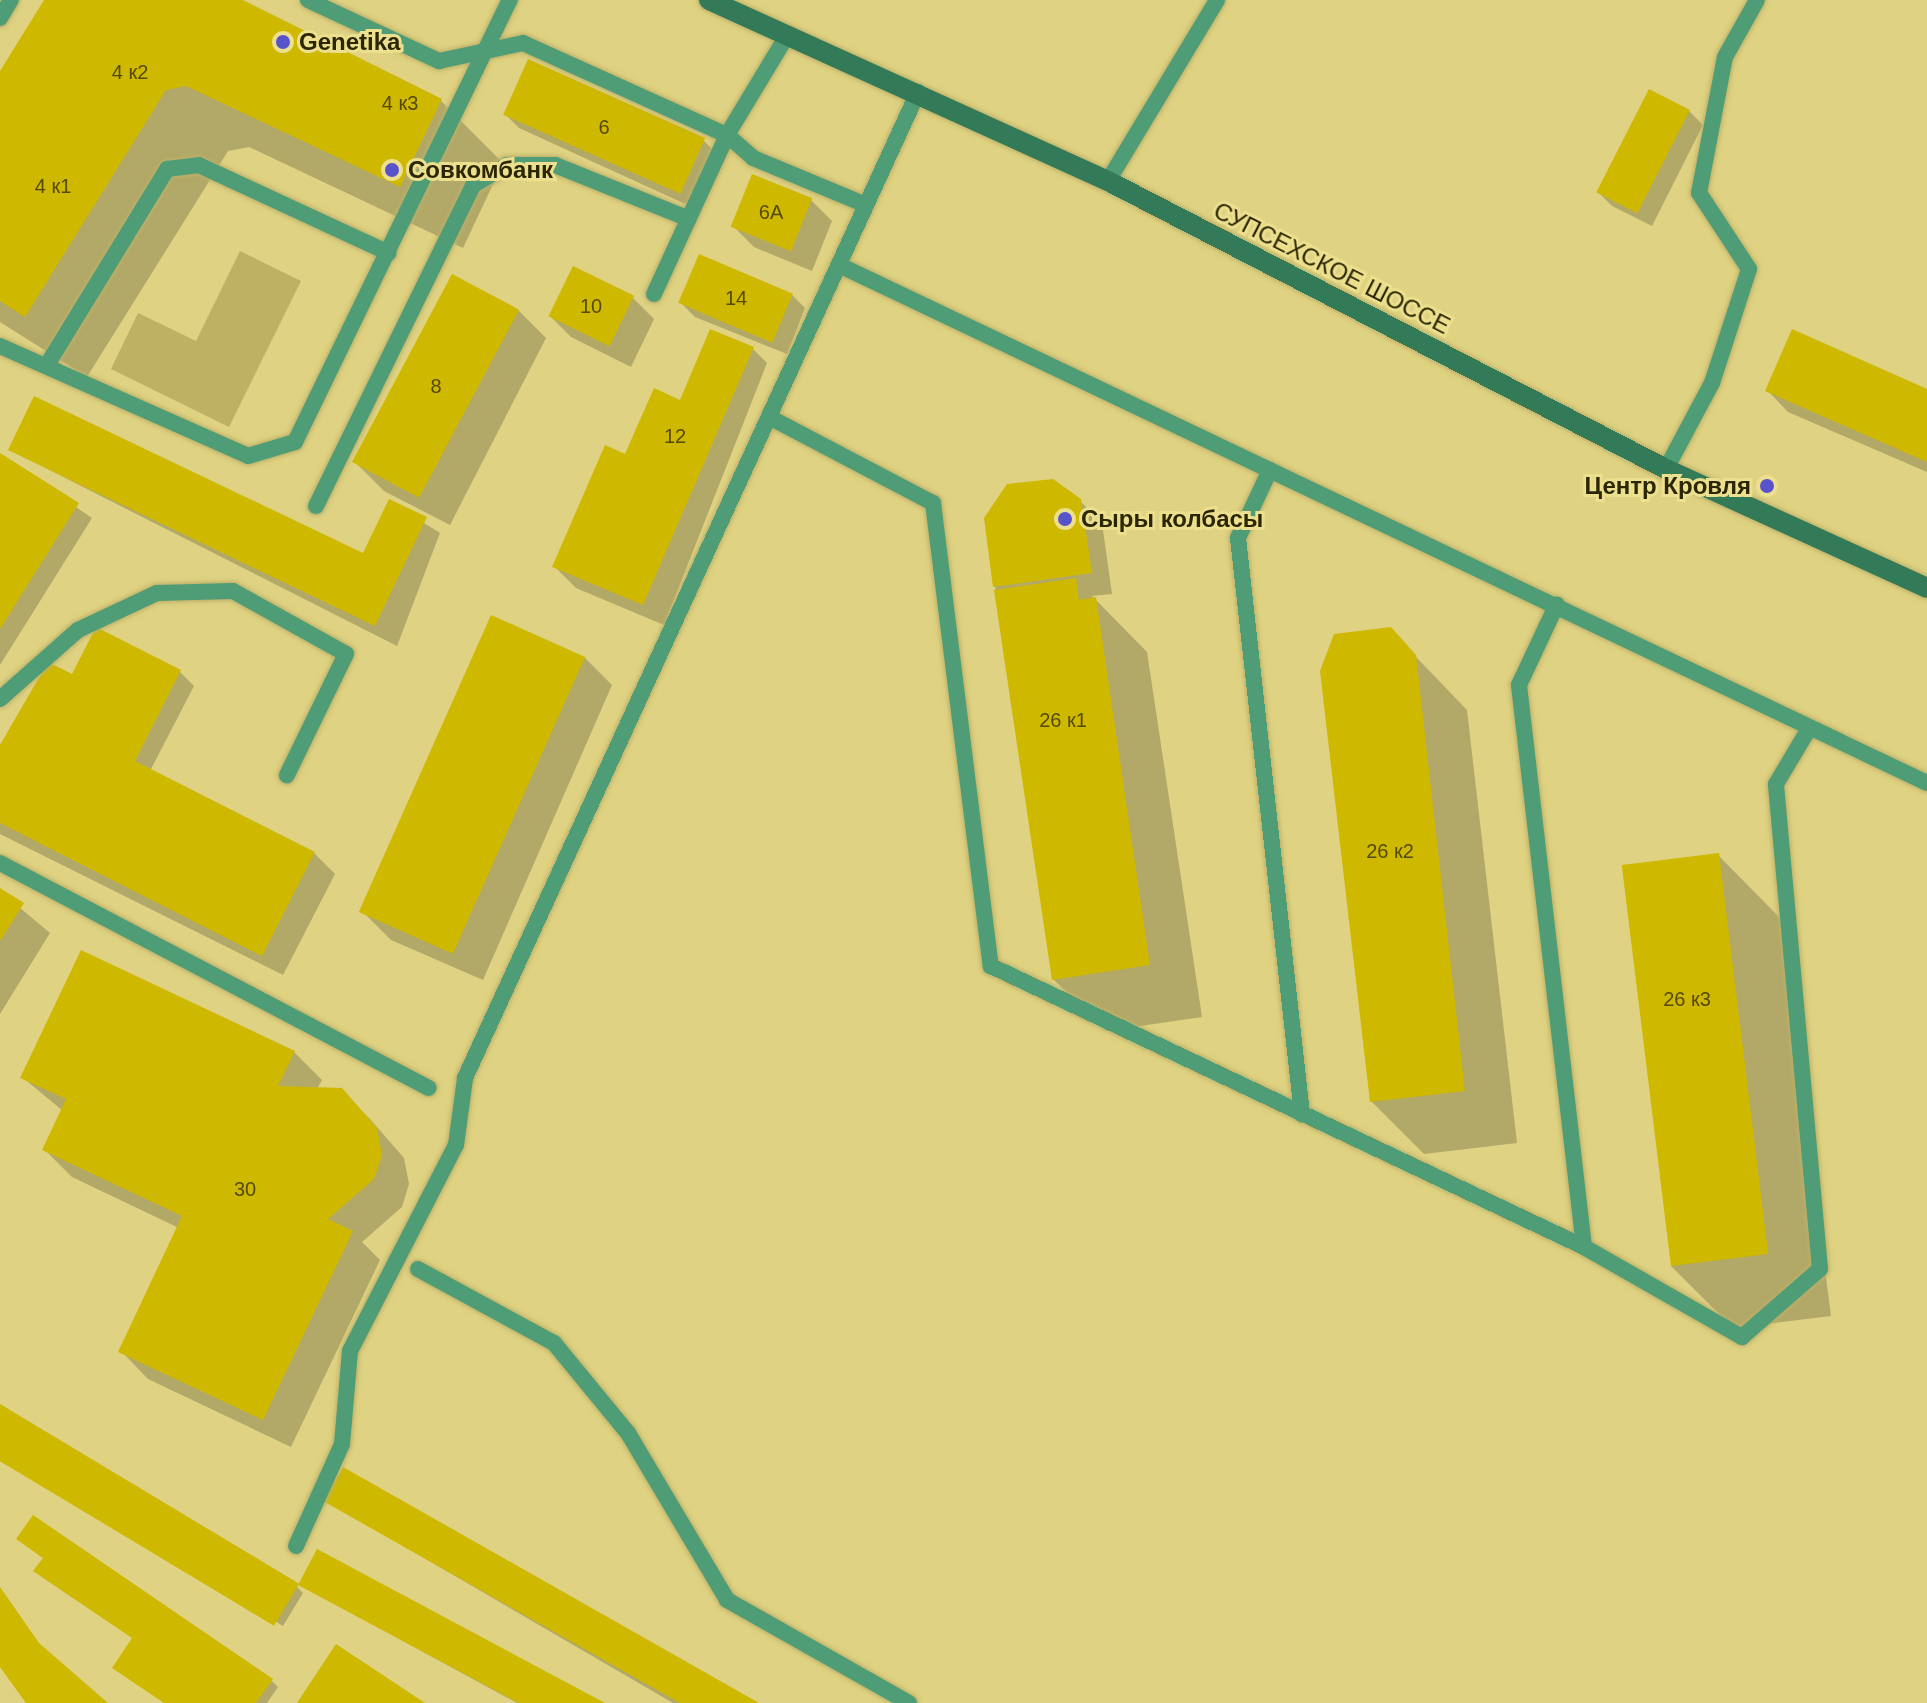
<!DOCTYPE html>
<meta charset="utf-8">
<style>
body{margin:0}
#map{position:relative;width:1927px;height:1703px;overflow:hidden;background:#dfd282;font-family:Helvetica,sans-serif}
div>[style]{position:absolute}
[style*='--x']{left:calc(var(--x)*1px);top:calc(var(--y)*1px);width:calc(var(--w)*1px);rotate:calc(var(--a)*1deg)}
.green>*{inset:0;background:#bdb164}
.shadow>*{inset:0;background:#0003}
.building>*{inset:0;background:#cfb800;transform-origin:0 0}
.roads{filter:drop-shadow(0 0 2px #bbb069) drop-shadow(0 0 2px #bbb069)}
.lane>*{height:16px;margin:-8px;padding:0 8px;transform-origin:8px;border-radius:8px;background:#4e9d76}
.secondary>*{height:20px;margin:-10px;padding:0 10px;transform-origin:10px;border-radius:10px;background:#327a58}
.dots>*{width:22px;height:22px;translate:-50% -50%;box-sizing:border-box;border:4px solid #ecdf8e;border-radius:50%}
span{translate:-50% -50%;white-space:nowrap;text-align:center;line-height:1.15;-webkit-text-stroke:6px #ecdf8e;paint-order:stroke}
.number-label{font-size:20px;color:#544a02}
.number-label span{-webkit-text-stroke-width:0}
.poi-label{font-size:24px;color:#2b2603;font-weight:700}
.left{translate:0 -50%;text-align:left}
.right{translate:-100% -50%;text-align:right}
.street-label{font-size:24px;color:#2b2603}
</style>
<div id="map">
<div class="green">
<i style="clip-path:polygon(240px 251px,301px 281px,229px 427px,111px 369px,138px 313px,196px 341px)"></i>
</div>
<div class="shadow">
<i style="clip-path:polygon(47px 0,233px 0,441px 101px,503px 163px,463px 248px,249px 147px,228px 151px,87px 377px,0 322px,0 76px)"></i>
<i style="clip-path:polygon(529px 62px,704px 141px,718px 155px,694px 208px,519px 128px,505px 114px)"></i>
<i style="clip-path:polygon(1689px 111px,1703px 125px,1652px 226px,1612px 206px,1598px 192px)"></i>
<i style="clip-path:polygon(811px 200px,832px 221px,812px 271px,754px 247px,733px 226px)"></i>
<i style="clip-path:polygon(574px 268px,633px 298px,654px 319px,631px 367px,571px 337px,550px 316px)"></i>
<i style="clip-path:polygon(791px 294px,805px 308px,787px 354px,695px 317px,681px 303px)"></i>
<i style="clip-path:polygon(518px 310px,546px 338px,450px 525px,384px 491px,356px 463px)"></i>
<i style="clip-path:polygon(753px 349px,767px 363px,664px 625px,576px 588px,554px 566px,681px 402px)"></i>
<i style="clip-path:polygon(1767px 390px,1927px 391px,1927px 472px,1788px 412px)"></i>
<i style="clip-path:polygon(10px 450px,372px 559px,390px 502px,440px 533px,397px 646px)"></i>
<i style="clip-path:polygon(0 456px,92px 518px,0 665px)"></i>
<i style="clip-path:polygon(1080px 501px,1102px 523px,1112px 594px,1092px 596px,1147px 652px,1202px 1017px,1106px 1031px,1053px 979px,995px 586px)"></i>
<i style="clip-path:polygon(1390px 630px,1467px 710px,1517px 1143px,1424px 1154px,1372px 1102px)"></i>
<i style="clip-path:polygon(584px 657px,612px 685px,483px 980px,391px 940px,363px 912px)"></i>
<i style="clip-path:polygon(180px 672px,194px 686px,150px 771px,314px 853px,335px 874px,283px 975px,0 834px,0 747px,73px 677px)"></i>
<i style="clip-path:polygon(1718px 855px,1780px 918px,1831px 1316px,1733px 1328px,1671px 1266px)"></i>
<i style="clip-path:polygon(0 891px,50px 933px,0 1014px)"></i>
<i style="clip-path:polygon(294px 1052px,322px 1080px,317px 1089px,341px 1090px,370px 1119px,404px 1158px,409px 1184px,402px 1207px,362px 1242px,380px 1260px,291px 1447px,148px 1379px,121px 1351px,179px 1228px,72px 1177px,44px 1149px,63px 1111px,22px 1077px)"></i>
<i style="clip-path:polygon(0 1406px,297px 1587px,303px 1593px,283px 1626px,0 1454px)"></i>
<i style="clip-path:polygon(326px 1501px,755px 1703px,673px 1703px)"></i>
<i style="clip-path:polygon(18px 1539px,272px 1681px,278px 1687px,267px 1703px,164px 1703px,134px 1639px,42px 1577px,44px 1559px)"></i>
<i style="clip-path:polygon(300px 1585px,601px 1703px,517px 1703px)"></i>
</div>
<div class="building">
<i style="clip-path:polygon(44px 0,243px 0,442px 99px,400px 187px,186px 86px,166px 90px,25px 317px,0 301px,0 71px)"></i>
<i style="left:528px;top:59px;width:194px;height:61px;rotate:24deg"></i>
<i style="left:1649px;top:89px;width:46px;height:116px;rotate:27deg"></i>
<i style="left:752px;top:174px;width:65px;height:57px;rotate:22deg"></i>
<i style="left:699px;top:254px;width:102px;height:53px;rotate:23deg"></i>
<i style="left:573px;top:266px;width:68px;height:56px;rotate:26deg"></i>
<i style="left:452px;top:274px;width:76px;height:213px;rotate:28deg"></i>
<i style="clip-path:polygon(710px 329px,754px 347px,643px 605px,552px 567px,605px 445px,625px 454px,654px 388px,680px 400px)"></i>
<i style="clip-path:polygon(1792px 329px,1927px 389px,1927px 462px,1765px 391px)"></i>
<i style="clip-path:polygon(34px 396px,363px 553px,389px 499px,427px 517px,375px 626px,8px 450px)"></i>
<i style="clip-path:polygon(0 453px,79px 503px,0 629px)"></i>
<i style="clip-path:polygon(1053px 479px,1081px 499px,1092px 573px,993px 587px,984px 518px,1007px 484px)"></i>
<i style="clip-path:polygon(1076px 578px,1079px 600px,1096px 597px,1150px 965px,1052px 980px,994px 590px)"></i>
<i style="left:491px;top:615px;width:103px;height:325px;rotate:24deg"></i>
<i style="clip-path:polygon(96px 627px,181px 670px,135px 761px,315px 852px,262px 956px,0 823px,0 745px,48px 662px,72px 674px)"></i>
<i style="clip-path:polygon(1391px 627px,1416px 655px,1465px 1091px,1370px 1102px,1320px 671px,1334px 634px)"></i>
<i style="left:1719px;top:853px;width:404px;height:98px;rotate:83deg"></i>
<i style="clip-path:polygon(0 888px,24px 903px,0 941px)"></i>
<i style="clip-path:polygon(81px 950px,295px 1051px,278px 1086px,342px 1088px,377px 1128px,382px 1155px,374px 1179px,328px 1219px,353px 1231px,263px 1420px,118px 1352px,182px 1216px,42px 1150px,66px 1099px,20px 1078px)"></i>
<i style="left:0;top:1404px;width:349px;height:49px;rotate:31deg"></i>
<i style="clip-path:polygon(343px 1467px,759px 1703px,680px 1703px,323px 1501px)"></i>
<i style="clip-path:polygon(33px 1515px,273px 1679px,256px 1703px,164px 1703px,112px 1668px,132px 1638px,33px 1571px,43px 1558px,16px 1539px)"></i>
<i style="clip-path:polygon(317px 1549px,605px 1703px,519px 1703px,298px 1585px)"></i>
<i style="clip-path:polygon(0 1587px,39px 1643px,108px 1703px,26px 1703px,0 1667px)"></i>
<i style="clip-path:polygon(336px 1644px,425px 1703px,297px 1703px)"></i>
</div>
<div class="roads">
<div class="lane">
<i style="--x:308;--y:0;--w:145;--a:25"></i>
<i style="--x:439;--y:61;--w:86;--a:-12.1"></i>
<i style="--x:523;--y:43;--w:224;--a:24.3"></i>
<i style="--x:727;--y:135;--w:35;--a:41"></i>
<i style="--x:753;--y:158;--w:122;--a:22.6"></i>
<i style="--x:0;--y:18;--w:21;--a:-59"></i>
<i style="--x:1108;--y:181;--w:211;--a:-58.9"></i>
<i style="--x:839;--y:265;--w:1205;--a:25.46"></i>
<i style="--x:654;--y:294;--w:175;--a:-65.3"></i>
<i style="--x:727;--y:135;--w:118;--a:-58.9"></i>
<i style="--x:0;--y:346;--w:271;--a:23.9"></i>
<i style="--x:248;--y:456;--w:49;--a:-16.6"></i>
<i style="--x:295;--y:442;--w:492;--a:-64.1"></i>
<i style="--x:47;--y:365;--w:230;--a:-58.5"></i>
<i style="--x:167;--y:169;--w:32;--a:-7"></i>
<i style="--x:199;--y:165;--w:209;--a:24.9"></i>
<i style="--x:769;--y:417;--w:185;--a:27.7"></i>
<i style="--x:933;--y:503;--w:467;--a:82.9"></i>
<i style="--x:991;--y:966;--w:656;--a:25.35"></i>
<i style="--x:1584;--y:1247;--w:566;--a:-96.6"></i>
<i style="--x:1519;--y:685;--w:89;--a:-64.9"></i>
<i style="--x:1666;--y:469;--w:98;--a:-61.9"></i>
<i style="--x:1712;--y:383;--w:120;--a:-72"></i>
<i style="--x:1749;--y:269;--w:91;--a:-123.3"></i>
<i style="--x:1699;--y:193;--w:138;--a:-79.2"></i>
<i style="--x:1725;--y:57;--w:65;--a:-60.7"></i>
<i style="--x:1270;--y:470;--w:75;--a:115.2"></i>
<i style="--x:1238;--y:538;--w:580;--a:83.66"></i>
<i style="--x:316;--y:506;--w:357;--a:-63.9"></i>
<i style="--x:473;--y:185;--w:39;--a:-30"></i>
<i style="--x:507;--y:165;--w:48;--a:0"></i>
<i style="--x:555;--y:165;--w:144;--a:21.9"></i>
<i style="--x:0;--y:699;--w:104;--a:-41.5"></i>
<i style="--x:78;--y:630;--w:87;--a:-25.1"></i>
<i style="--x:157;--y:593;--w:76;--a:-1.5"></i>
<i style="--x:233;--y:591;--w:129;--a:29.1"></i>
<i style="--x:346;--y:654;--w:135;--a:116"></i>
<i style="--x:0;--y:863;--w:484;--a:27.7"></i>
<i style="--x:1584;--y:1247;--w:182;--a:29.7"></i>
<i style="--x:1742;--y:1337;--w:103;--a:-41.1"></i>
<i style="--x:1820;--y:1269;--w:487;--a:-95.2"></i>
<i style="--x:1776;--y:784;--w:61;--a:-59.2"></i>
<i style="--x:418;--y:1269;--w:155;--a:28.6"></i>
<i style="--x:554;--y:1343;--w:117;--a:50.6"></i>
<i style="--x:628;--y:1433;--w:194;--a:59.3"></i>
<i style="--x:727;--y:1600;--w:209;--a:29.5"></i>
<i style="--x:296;--y:1546;--w:112;--a:-65.7"></i>
<i style="--x:342;--y:1444;--w:93;--a:-85.1"></i>
<i style="--x:350;--y:1351;--w:232;--a:-62.8"></i>
<i style="--x:456;--y:1145;--w:68;--a:-82.3"></i>
<i style="--x:465;--y:1078;--w:1085;--a:-65.32"></i>
</div>
<div class="secondary">
<i style="--x:709;--y:0;--w:438;--a:24.4"></i>
<i style="--x:1108;--y:181;--w:628;--a:27.3"></i>
<i style="--x:1666;--y:469;--w:287;--a:24.5"></i>
</div>
</div>
<div class="dots">
<i style="left:283px;top:42px;background:#5953cb"></i>
<i style="left:392px;top:170px;background:#5953cb"></i>
<i style="left:1767px;top:486px;background:#5953cb"></i>
<i style="left:1065px;top:519px;background:#5953cb"></i>
</div>
<div class="number-label">
<span style="left:130px;top:72px">4 к2</span>
<span style="left:400px;top:103px">4 к3</span>
<span style="left:604px;top:127px">6</span>
<span style="left:53px;top:186px">4 к1</span>
<span style="left:771px;top:212px">6А</span>
<span style="left:736px;top:298px">14</span>
<span style="left:591px;top:306px">10</span>
<span style="left:436px;top:386px">8</span>
<span style="left:675px;top:436px">12</span>
<span style="left:1063px;top:720px">26 к1</span>
<span style="left:1390px;top:851px">26 к2</span>
<span style="left:1687px;top:999px">26 к3</span>
<span style="left:245px;top:1189px">30</span>
</div>
<div class="poi-label">
<span class="left" style="left:299px;top:42px">Genetika</span>
<span class="left" style="left:408px;top:170px">Совкомбанк</span>
<span class="right" style="left:1751px;top:486px">Центр Кровля</span>
<span class="left" style="left:1081px;top:519px">Сыры колбасы</span>
</div>
<div class="street-label">
<span style="left:1332px;top:268px;rotate:27deg">СУПСЕХСКОЕ ШОССЕ</span>
</div>
</div>
